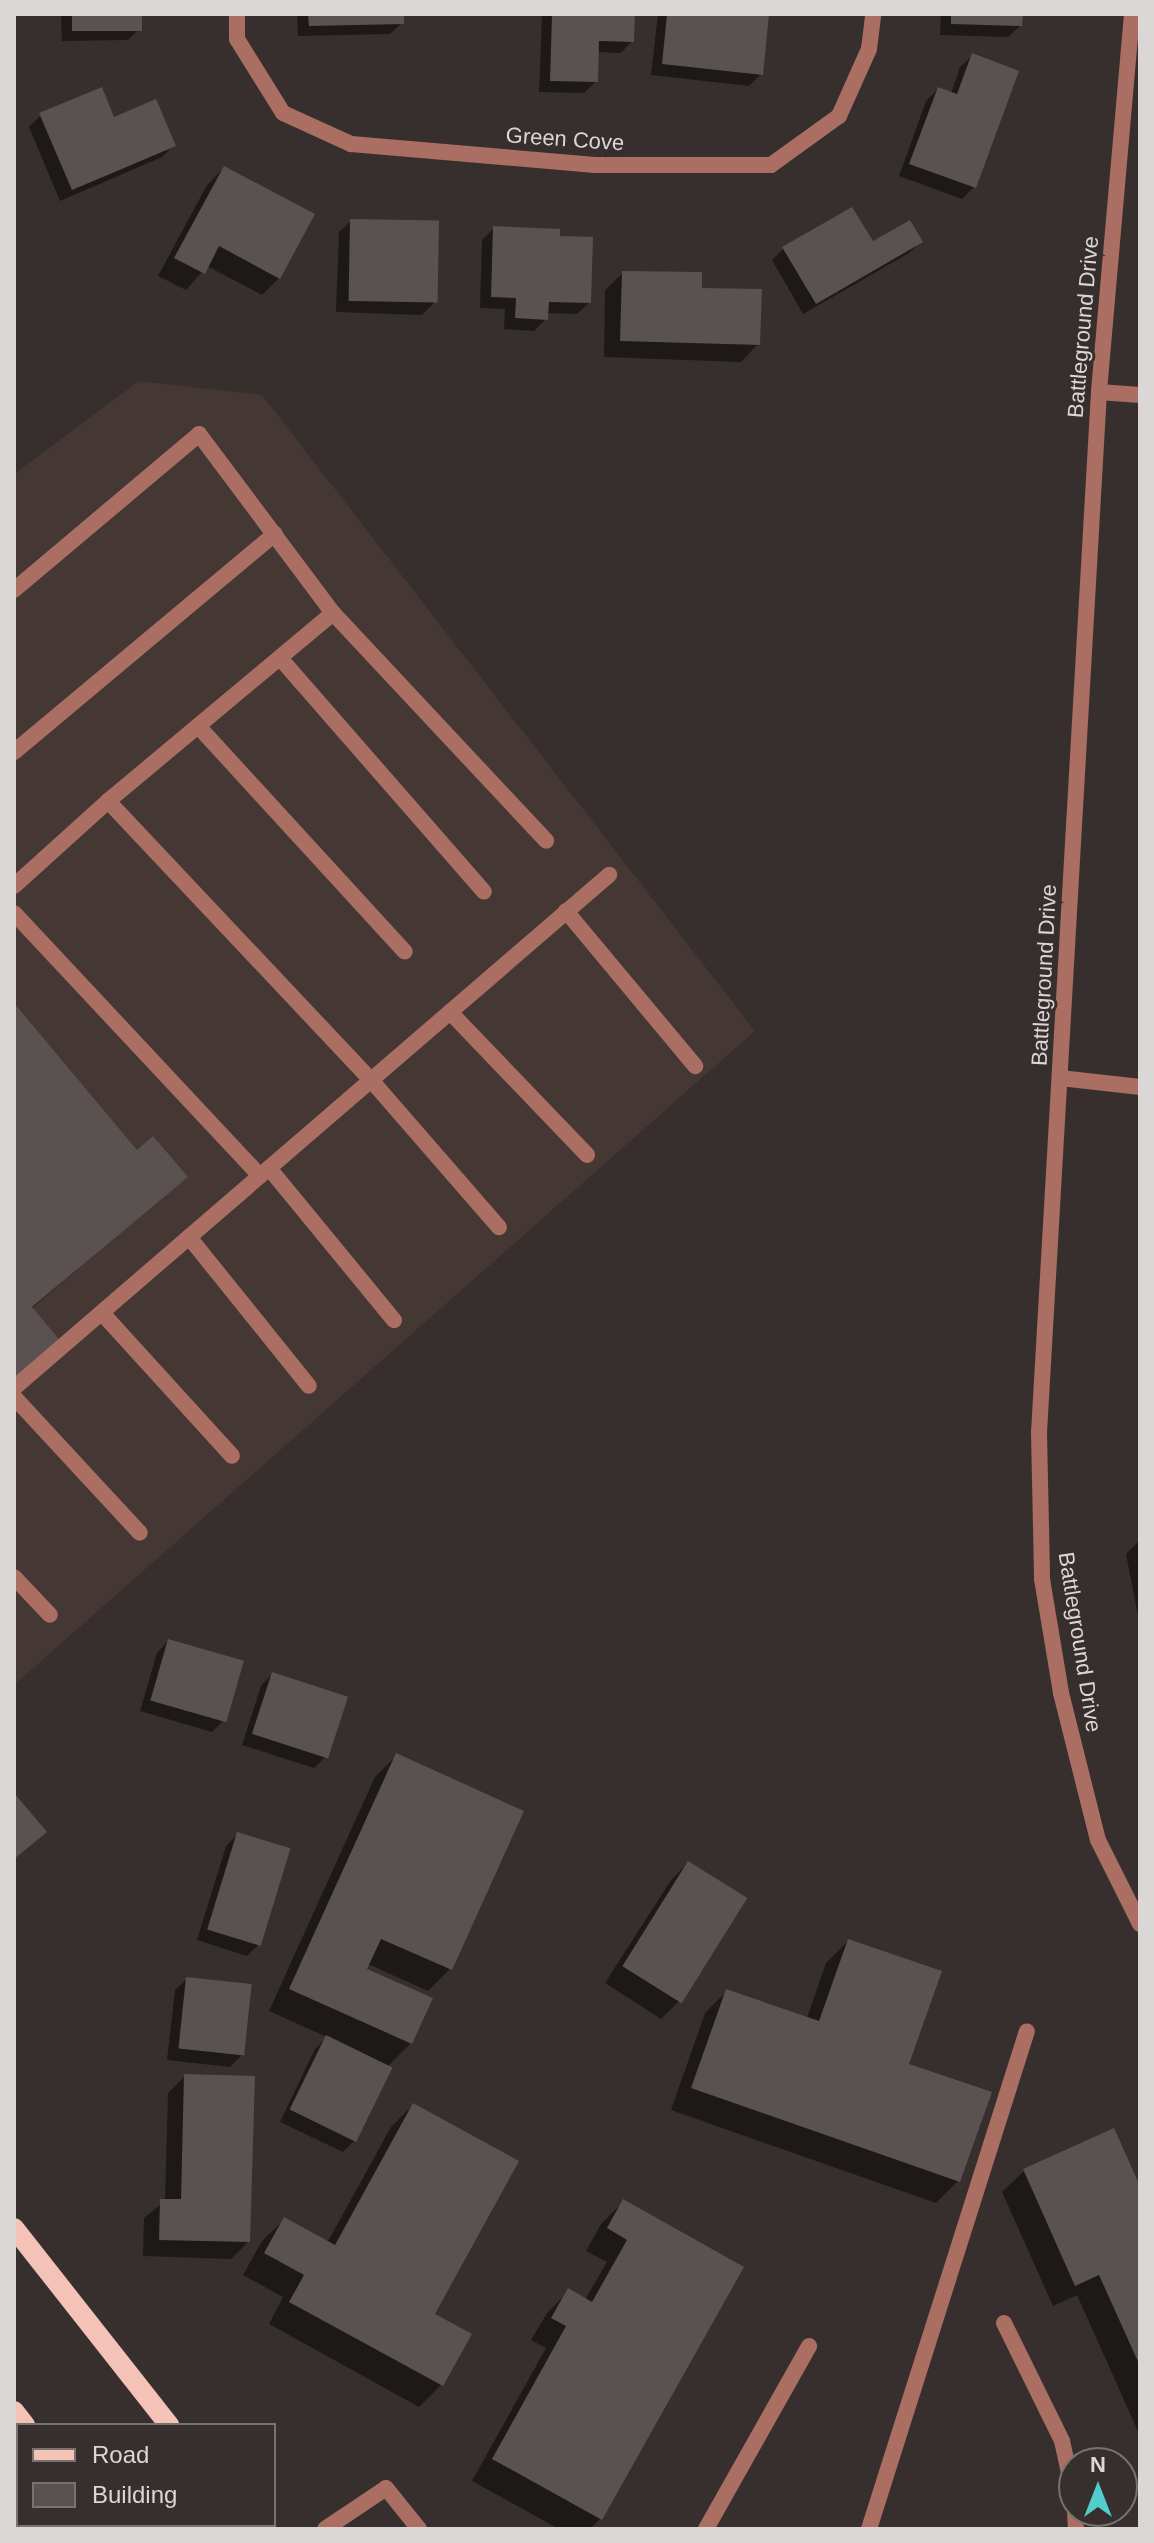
<!DOCTYPE html>
<style>
body{margin:0}
#map{position:relative;width:1154px;height:2543px;overflow:hidden;background:#362f2d;font-family:Helvetica,sans-serif}
div>[style]{position:absolute}
[style*='--x']{left:calc(var(--x)*1px);top:calc(var(--y)*1px);width:calc(var(--w)*1px);rotate:calc(var(--a)*1deg)}
.built>*{inset:0;background:#453734}
.shadow>*{inset:0;background:#0007}
.building>*{inset:0;background:#595250;transform-origin:0 0}
.service>*{height:16px;margin:-8px;padding:0 8px;transform-origin:8px;border-radius:8px;background:#ab6e62}
.minor>*{height:16px;margin:-8px;padding:0 8px;transform-origin:8px;border-radius:8px;background:#ab6e62}
.primary>*{height:20px;margin:-10px;padding:0 10px;transform-origin:10px;border-radius:10px;background:#f5c2b8}
span{translate:-50% -50%;white-space:nowrap;text-align:center;line-height:1.15;-webkit-text-stroke:6px #362f2d;paint-order:stroke}
.street-label{font-size:22px;color:#dbd7d6}
.frame{position:absolute;inset:0;border:16px solid #dbd7d6;pointer-events:none}
.legend{position:absolute;left:16px;top:2423px;width:260px;height:104px;box-sizing:border-box;background:#362f2d;border:2px solid #787271;margin:0;padding:10px 14px;list-style:none;font-size:24px;color:#dbd7d6}
.legend li{display:flex;align-items:center;gap:16px;height:40px}
.legend b{width:40px;border:2px solid #787271}
.north{position:absolute;left:1058px;top:2447px;width:80px;height:80px;box-sizing:border-box;background:#362f2d;border:2px solid #787271;border-radius:50%;rotate:0deg;font-size:22px;font-weight:700;line-height:32px;text-align:center;color:#dbd7d6}
.north::after{content:'';display:block;margin:auto;width:28px;height:36px;background:#52cdce;clip-path:polygon(50% 0,100% 100%,50% 72%,0 100%)}
</style>
<div id="map">
<div class="built">
<i style="clip-path:polygon(139px 381px,262px 395px,755px 1031px,14px 1685px,14px 474px)"></i>
</div>
<div class="shadow">
<i style="clip-path:polygon(61px 14px,140px 14px,140px 28px,128px 40px,62px 41px)"></i>
<i style="clip-path:polygon(297px 14px,402px 14px,402px 23px,390px 34px,298px 36px)"></i>
<i style="clip-path:polygon(542px 14px,633px 14px,632px 41px,621px 53px,597px 52px,596px 81px,584px 93px,539px 92px)"></i>
<i style="clip-path:polygon(658px 14px,767px 14px,761px 74px,749px 86px,651px 75px)"></i>
<i style="clip-path:polygon(941px 14px,1021px 14px,1020px 26px,1008px 37px,940px 35px)"></i>
<i style="clip-path:polygon(972px 56px,974px 187px,962px 199px,899px 176px,926px 101px,938px 89px,951px 94px,960px 67px)"></i>
<i style="clip-path:polygon(41px 115px,113px 119px,174px 145px,162px 157px,60px 201px,29px 127px)"></i>
<i style="clip-path:polygon(224px 168px,279px 278px,262px 295px,207px 266px,186px 290px,158px 276px,207px 185px)"></i>
<i style="clip-path:polygon(351px 221px,434px 303px,422px 315px,336px 312px,339px 232px)"></i>
<i style="clip-path:polygon(494px 228px,589px 303px,577px 314px,546px 313px,546px 319px,534px 331px,504px 329px,505px 309px,480px 308px,482px 240px)"></i>
<i style="clip-path:polygon(920px 242px,909px 253px,803px 314px,772px 260px,783px 249px)"></i>
<i style="clip-path:polygon(623px 273px,758px 344px,741px 362px,604px 357px,605px 290px)"></i>
<i style="clip-path:polygon(14px 1006px,136px 1152px,185px 1177px,31px 1309px)"></i>
<i style="clip-path:polygon(1140px 1540px,1140px 1626px,1126px 1554px)"></i>
<i style="clip-path:polygon(168px 1641px,224px 1720px,212px 1732px,140px 1711px,157px 1653px)"></i>
<i style="clip-path:polygon(272px 1674px,326px 1756px,314px 1768px,242px 1745px,261px 1686px)"></i>
<i style="clip-path:polygon(397px 1755px,450px 1969px,428px 1991px,368px 1964px,365px 1970px,411px 2043px,387px 2067px,355px 2140px,343px 2152px,280px 2122px,315px 2049px,327px 2037px,269px 2011px,375px 1777px)"></i>
<i style="clip-path:polygon(238px 1834px,259px 1944px,247px 1956px,197px 1940px,226px 1846px)"></i>
<i style="clip-path:polygon(688px 1863px,678px 2002px,661px 2019px,605px 1983px,671px 1880px)"></i>
<i style="clip-path:polygon(848px 1941px,958px 2181px,936px 2203px,671px 2110px,705px 2013px,727px 1991px,807px 2018px,826px 1963px)"></i>
<i style="clip-path:polygon(187px 1979px,242px 2055px,230px 2067px,167px 2060px,175px 1990px)"></i>
<i style="clip-path:polygon(185px 2076px,248px 2242px,231px 2259px,143px 2256px,144px 2218px,165px 2201px,168px 2093px)"></i>
<i style="clip-path:polygon(413px 2105px,441px 2385px,419px 2407px,269px 2324px,283px 2297px,243px 2275px,262px 2241px,284px 2220px,327px 2243px,391px 2127px)"></i>
<i style="clip-path:polygon(1024px 2171px,1140px 2190px,1140px 2436px,1077px 2295px,1053px 2306px,1002px 2192px)"></i>
<i style="clip-path:polygon(623px 2202px,741px 2267px,601px 2518px,590px 2529px,559px 2529px,472px 2481px,546px 2348px,531px 2340px,547px 2313px,569px 2291px,585px 2300px,607px 2262px,586px 2251px,601px 2224px)"></i>
</div>
<div class="building">
<i style="left:72px;top:14px;width:70px;height:17px"></i>
<i style="clip-path:polygon(308px 14px,404px 14px,404px 24px,309px 26px)"></i>
<i style="clip-path:polygon(552px 14px,635px 14px,634px 42px,599px 41px,598px 82px,550px 81px)"></i>
<i style="clip-path:polygon(667px 14px,769px 14px,763px 75px,662px 64px)"></i>
<i style="clip-path:polygon(951px 14px,1023px 14px,1022px 26px,951px 24px)"></i>
<i style="clip-path:polygon(972px 53px,1019px 71px,976px 188px,909px 164px,938px 87px,957px 94px)"></i>
<i style="clip-path:polygon(102px 87px,114px 117px,156px 99px,176px 146px,72px 190px,39px 113px)"></i>
<i style="clip-path:polygon(224px 166px,315px 214px,280px 279px,219px 246px,205px 274px,174px 258px)"></i>
<i style="clip-path:polygon(852px 207px,873px 241px,910px 220px,923px 242px,816px 304px,782px 247px)"></i>
<i style="left:350px;top:219px;width:89px;height:82px;rotate:1deg"></i>
<i style="clip-path:polygon(493px 226px,560px 229px,560px 236px,593px 237px,591px 303px,549px 302px,548px 320px,515px 318px,516px 298px,491px 297px)"></i>
<i style="clip-path:polygon(622px 271px,702px 272px,702px 288px,762px 289px,760px 345px,620px 341px)"></i>
<i style="clip-path:polygon(14px 1003px,137px 1150px,153px 1136px,188px 1177px,32px 1307px,63px 1344px,14px 1378px)"></i>
<i style="left:168px;top:1639px;width:79px;height:64px;rotate:16deg"></i>
<i style="left:272px;top:1672px;width:80px;height:65px;rotate:18deg"></i>
<i style="clip-path:polygon(396px 1753px,524px 1811px,452px 1970px,381px 1939px,367px 1969px,433px 1998px,412px 2044px,289px 1989px)"></i>
<i style="clip-path:polygon(14px 1793px,47px 1832px,14px 1859px)"></i>
<i style="left:237px;top:1832px;width:56px;height:102px;rotate:17deg"></i>
<i style="left:688px;top:1861px;width:70px;height:124px;rotate:32deg"></i>
<i style="clip-path:polygon(848px 1939px,942px 1971px,909px 2064px,992px 2092px,960px 2182px,691px 2088px,726px 1989px,819px 2021px)"></i>
<i style="left:186px;top:1977px;width:66px;height:72px;rotate:6deg"></i>
<i style="left:326px;top:2035px;width:74px;height:83px;rotate:26deg"></i>
<i style="clip-path:polygon(184px 2074px,255px 2076px,250px 2242px,159px 2240px,160px 2199px,181px 2199px)"></i>
<i style="clip-path:polygon(413px 2103px,519px 2161px,435px 2314px,472px 2334px,443px 2386px,289px 2302px,304px 2275px,264px 2253px,284px 2217px,335px 2245px)"></i>
<i style="clip-path:polygon(1114px 2128px,1140px 2186px,1140px 2366px,1099px 2275px,1075px 2286px,1023px 2169px)"></i>
<i style="clip-path:polygon(623px 2199px,744px 2267px,602px 2520px,492px 2459px,566px 2326px,551px 2318px,568px 2288px,592px 2302px,627px 2240px,607px 2228px)"></i>
</div>
<div class="service">
<i style="--x:14;--y:590;--w:242;--a:-40.1"></i>
<i style="--x:199;--y:434;--w:224;--a:53.2"></i>
<i style="--x:333;--y:613;--w:293;--a:140.1"></i>
<i style="--x:108;--y:801;--w:383;--a:46.7"></i>
<i style="--x:371;--y:1080;--w:195;--a:49"></i>
<i style="--x:333;--y:613;--w:312;--a:46.9"></i>
<i style="--x:280;--y:658;--w:310;--a:48.9"></i>
<i style="--x:198;--y:726;--w:306;--a:47.5"></i>
<i style="--x:14;--y:752;--w:340;--a:-39.9"></i>
<i style="--x:14;--y:886;--w:127;--a:-42.1"></i>
<i style="--x:566;--y:911;--w:202;--a:50.2"></i>
<i style="--x:14;--y:913;--w:360;--a:46.9"></i>
<i style="--x:450;--y:1012;--w:198;--a:46.2"></i>
<i style="--x:1060;--y:1078;--w:81;--a:6.4"></i>
<i style="--x:269;--y:1168;--w:197;--a:50.6"></i>
<i style="--x:189;--y:1237;--w:191;--a:51.2"></i>
<i style="--x:102;--y:1313;--w:193;--a:47.7"></i>
<i style="--x:14;--y:1388;--w:786;--a:-40.77"></i>
<i style="--x:14;--y:1397;--w:185;--a:47.2"></i>
<i style="--x:14;--y:1577;--w:52;--a:46.5"></i>
<i style="--x:1004;--y:2323;--w:131;--a:63.8"></i>
<i style="--x:1062;--y:2441;--w:55;--a:77.5"></i>
<i style="--x:1075;--y:2511;--w:18;--a:87"></i>
<i style="--x:325;--y:2529;--w:73;--a:-33.9"></i>
<i style="--x:386;--y:2488;--w:53;--a:51.2"></i>
<i style="--x:706;--y:2529;--w:210;--a:-60.6"></i>
<i style="--x:869;--y:2529;--w:522;--a:-72.4"></i>
</div>
<div class="minor">
<i style="--x:237;--y:14;--w:25;--a:90"></i>
<i style="--x:237;--y:39;--w:87;--a:58.1"></i>
<i style="--x:283;--y:113;--w:75;--a:24.5"></i>
<i style="--x:351;--y:144;--w:245;--a:4.9"></i>
<i style="--x:595;--y:165;--w:176;--a:0"></i>
<i style="--x:771;--y:165;--w:84;--a:-35.8"></i>
<i style="--x:839;--y:116;--w:73;--a:-65.9"></i>
<i style="--x:869;--y:49;--w:35;--a:-83"></i>
<i style="--x:1132;--y:14;--w:379;--a:95"></i>
<i style="--x:1099;--y:392;--w:1042;--a:93.3"></i>
<i style="--x:1039;--y:1432;--w:147;--a:88.8"></i>
<i style="--x:1042;--y:1579;--w:116;--a:80.5"></i>
<i style="--x:1061;--y:1693;--w:152;--a:75.9"></i>
<i style="--x:1098;--y:1840;--w:94;--a:63.4"></i>
<i style="--x:1099;--y:392;--w:41;--a:4.2"></i>
</div>
<div class="primary">
<i style="--x:14;--y:2228;--w:251;--a:51.8"></i>
<i style="--x:14;--y:2411;--w:18;--a:52"></i>
<i style="--x:107;--y:2525;--w:5;--a:53"></i>
<i style="--x:247;--y:2525;--w:5;--a:53"></i>
<i style="--x:169;--y:2529;--w:6;--a:-39"></i>
</div>
<div class="street-label">
<span style="left:565px;top:139px;rotate:4deg">Green Cove</span>
<span style="left:1083px;top:327px;rotate:-85deg">Battleground Drive</span>
<span style="left:1044px;top:975px;rotate:-87deg">Battleground Drive</span>
<span style="left:1080px;top:1642px;rotate:81deg">Battleground Drive</span>
</div>
<div class="frame"></div>
<ul class="legend">
<li><b style="height:10px;background:#f5c2b8"></b>Road</li>
<li><b style="height:22px;background:#595250"></b>Building</li>
</ul>
<div class="north">N</div>
</div>
